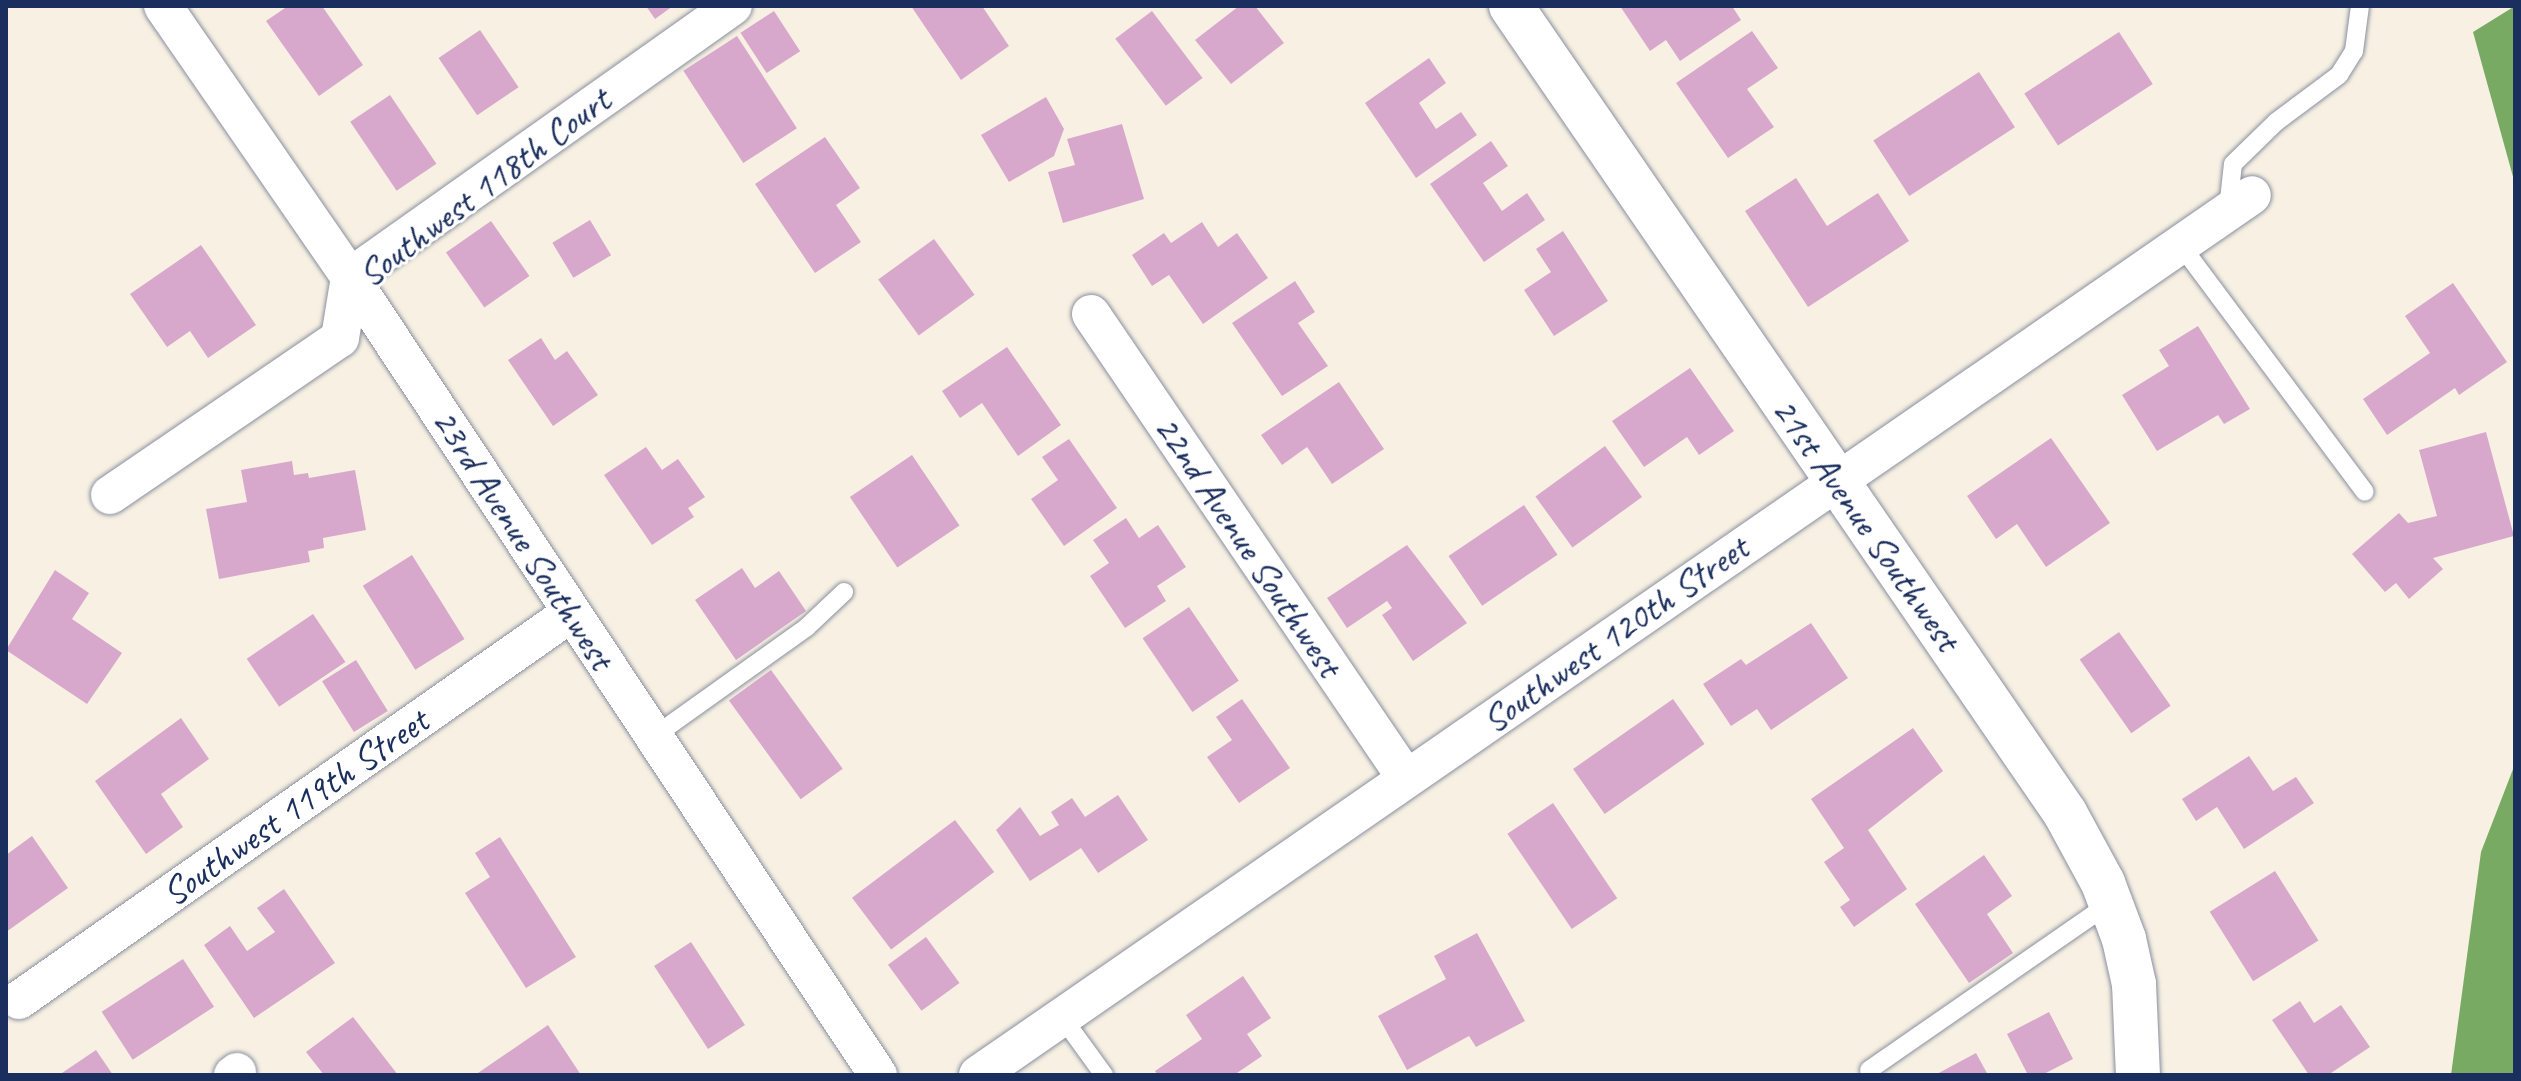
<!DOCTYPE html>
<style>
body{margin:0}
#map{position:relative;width:2521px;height:1081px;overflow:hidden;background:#f8f1e3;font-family:Caveat,sans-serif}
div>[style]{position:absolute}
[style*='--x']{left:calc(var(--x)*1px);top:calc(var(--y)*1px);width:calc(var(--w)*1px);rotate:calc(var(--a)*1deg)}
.forest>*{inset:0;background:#79aa64}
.building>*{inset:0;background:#d7a8cc;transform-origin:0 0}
.roads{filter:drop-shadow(0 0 2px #8a90a0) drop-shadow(0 0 2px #8a90a0)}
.service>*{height:18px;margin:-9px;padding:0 9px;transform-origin:9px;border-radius:9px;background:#fff}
.minor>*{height:38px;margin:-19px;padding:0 19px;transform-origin:19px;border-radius:19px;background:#fff}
.tertiary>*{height:44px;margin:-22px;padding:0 22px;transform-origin:22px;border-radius:22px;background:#fff}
span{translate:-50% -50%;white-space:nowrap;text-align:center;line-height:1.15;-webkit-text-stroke:6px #fff;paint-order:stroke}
.street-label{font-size:38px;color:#1b2f5e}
.frame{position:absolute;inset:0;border:8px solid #1b2f5e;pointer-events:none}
</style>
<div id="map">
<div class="forest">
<i style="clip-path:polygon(2515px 6px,2515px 184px,2473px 32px)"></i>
<i style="clip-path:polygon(2515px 764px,2515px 1075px,2451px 1075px,2481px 852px)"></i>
</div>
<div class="building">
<i style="clip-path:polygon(288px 6px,322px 6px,363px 65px,319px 96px,266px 21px)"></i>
<i style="clip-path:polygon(646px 6px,673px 6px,655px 19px)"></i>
<i style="clip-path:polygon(911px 6px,982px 6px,1009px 46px,961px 80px)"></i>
<i style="clip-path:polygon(1239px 6px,1255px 6px,1284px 43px,1231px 84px,1195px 40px)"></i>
<i style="clip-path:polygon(1620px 6px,1732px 6px,1741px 20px,1680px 61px,1666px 40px,1650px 51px)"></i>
<i style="left:774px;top:11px;width:48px;height:40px;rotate:57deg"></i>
<i style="left:1152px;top:11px;width:84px;height:46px;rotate:53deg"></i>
<i style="left:480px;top:30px;width:69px;height:50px;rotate:56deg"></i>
<i style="clip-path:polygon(1752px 31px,1778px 68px,1747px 89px,1774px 127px,1728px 158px,1676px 83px)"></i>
<i style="left:2119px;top:32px;width:62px;height:113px;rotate:57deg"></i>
<i style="left:737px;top:36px;width:110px;height:64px;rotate:57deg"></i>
<i style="clip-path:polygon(1429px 58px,1446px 83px,1419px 103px,1436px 129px,1461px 112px,1477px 135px,1416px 178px,1365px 103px)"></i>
<i style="left:1979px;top:72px;width:66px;height:126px;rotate:57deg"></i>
<i style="left:390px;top:95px;width:83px;height:48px;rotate:56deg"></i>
<i style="clip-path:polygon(1046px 97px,1064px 129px,1054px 156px,1009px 182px,981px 135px)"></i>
<i style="clip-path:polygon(1122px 124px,1144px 199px,1063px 223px,1048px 172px,1075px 165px,1067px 139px)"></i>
<i style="clip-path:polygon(825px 137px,860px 188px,836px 205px,861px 242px,815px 273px,755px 184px)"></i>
<i style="clip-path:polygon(1491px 141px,1508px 166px,1483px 183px,1502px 211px,1527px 193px,1545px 220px,1484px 262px,1430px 184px)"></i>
<i style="clip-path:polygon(1796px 178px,1827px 226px,1878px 193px,1909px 241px,1808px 307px,1745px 211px)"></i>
<i style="left:590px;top:220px;width:41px;height:44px;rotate:59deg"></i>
<i style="left:491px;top:221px;width:67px;height:55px;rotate:55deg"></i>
<i style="clip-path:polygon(1202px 222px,1218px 247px,1237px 233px,1268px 278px,1203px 324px,1169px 275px,1152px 286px,1132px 255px,1164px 233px,1171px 243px)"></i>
<i style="clip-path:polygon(1563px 231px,1608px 301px,1554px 336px,1524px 290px,1551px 272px,1536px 249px)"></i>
<i style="left:934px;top:239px;width:69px;height:69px;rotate:54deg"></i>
<i style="clip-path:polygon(201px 245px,256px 325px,208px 358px,190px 331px,167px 347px,130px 294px)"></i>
<i style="clip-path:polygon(1295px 281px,1315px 312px,1298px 323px,1328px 366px,1282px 396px,1232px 323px)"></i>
<i style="clip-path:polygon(2453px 283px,2507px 362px,2459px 395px,2455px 388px,2387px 435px,2363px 399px,2430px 353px,2405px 316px)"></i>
<i style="clip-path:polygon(2198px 326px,2250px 409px,2224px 424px,2218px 415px,2157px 451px,2122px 395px,2169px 366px,2159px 350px)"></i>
<i style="clip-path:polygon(541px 338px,555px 360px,567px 351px,598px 395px,553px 426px,508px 360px)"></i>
<i style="clip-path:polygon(1007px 347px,1061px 425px,1018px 456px,982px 403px,960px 418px,942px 391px)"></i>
<i style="clip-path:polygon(1690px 368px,1734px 431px,1699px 455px,1687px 437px,1644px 467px,1612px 421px)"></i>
<i style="clip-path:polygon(1339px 382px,1384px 449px,1332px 484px,1307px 447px,1282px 465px,1261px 435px)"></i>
<i style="clip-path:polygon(2486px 432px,2514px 536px,2433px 558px,2443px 569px,2409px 599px,2396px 583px,2385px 592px,2352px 554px,2399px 513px,2408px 523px,2437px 516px,2419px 450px)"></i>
<i style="clip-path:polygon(2051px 438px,2110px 523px,2046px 567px,2017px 524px,1996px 539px,1967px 496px)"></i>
<i style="clip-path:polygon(1069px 439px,1117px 508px,1064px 546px,1031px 499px,1058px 480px,1042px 457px)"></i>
<i style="left:1605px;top:446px;width:63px;height:86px;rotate:54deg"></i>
<i style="clip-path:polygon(646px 447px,662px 470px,678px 459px,705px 497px,688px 508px,694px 517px,652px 545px,604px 475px)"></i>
<i style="left:912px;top:455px;width:85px;height:75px;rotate:56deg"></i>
<i style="clip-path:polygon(292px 461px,294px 475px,308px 473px,309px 478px,355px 470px,366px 530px,323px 538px,324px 548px,308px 551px,310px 562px,219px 579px,206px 509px,247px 502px,241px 470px)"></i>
<i style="left:1524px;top:505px;width:60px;height:91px;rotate:56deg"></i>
<i style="clip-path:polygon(1126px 518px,1139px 538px,1158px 525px,1186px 567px,1157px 586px,1166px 601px,1125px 628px,1090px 576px,1109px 563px,1093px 540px)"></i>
<i style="clip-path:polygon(1407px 545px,1467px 623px,1413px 661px,1382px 615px,1392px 608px,1387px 601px,1347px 628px,1327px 598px)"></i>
<i style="left:412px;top:555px;width:99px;height:58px;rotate:58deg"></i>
<i style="clip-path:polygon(742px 568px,755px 588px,779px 571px,806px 611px,736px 660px,695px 600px)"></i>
<i style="clip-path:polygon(55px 570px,89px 593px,72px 619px,122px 653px,87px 704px,6px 650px)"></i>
<i style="left:1189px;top:607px;width:89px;height:56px;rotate:56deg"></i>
<i style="left:313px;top:614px;width:58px;height:80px;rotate:56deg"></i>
<i style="clip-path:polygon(1811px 623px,1848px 678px,1771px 730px,1757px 709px,1731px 726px,1703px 684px,1741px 659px,1746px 665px)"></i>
<i style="left:2119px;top:632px;width:90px;height:48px;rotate:55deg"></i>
<i style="left:356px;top:660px;width:60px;height:40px;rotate:58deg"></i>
<i style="left:771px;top:670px;width:122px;height:52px;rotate:54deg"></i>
<i style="clip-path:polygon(1242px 699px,1290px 768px,1239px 803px,1207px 757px,1232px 740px,1216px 717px)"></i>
<i style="left:1673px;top:699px;width:55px;height:122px;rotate:55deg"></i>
<i style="clip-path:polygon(181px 718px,209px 759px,161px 794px,183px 827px,146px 854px,95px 781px)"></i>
<i style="clip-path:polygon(1913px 728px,1943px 771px,1868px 830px,1907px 889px,1854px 927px,1840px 907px,1850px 900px,1824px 862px,1844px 848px,1811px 799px)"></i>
<i style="clip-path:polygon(2249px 756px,2273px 791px,2296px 777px,2314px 803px,2244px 849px,2217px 807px,2196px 821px,2182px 799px)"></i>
<i style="clip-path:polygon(1118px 795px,1148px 840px,1098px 873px,1081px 848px,1030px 881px,996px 830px,1020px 807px,1040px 836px,1059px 825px,1051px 812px,1072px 798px,1085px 817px)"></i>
<i style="left:1553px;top:803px;width:115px;height:55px;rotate:56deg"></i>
<i style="left:955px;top:820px;width:65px;height:129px;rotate:53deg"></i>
<i style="clip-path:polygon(32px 836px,68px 888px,6px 932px,6px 855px)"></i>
<i style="clip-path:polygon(500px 837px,576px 957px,526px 988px,465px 893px,490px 877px,475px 853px)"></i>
<i style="clip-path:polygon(1984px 855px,2012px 896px,1987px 914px,2013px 953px,1969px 983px,1915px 904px)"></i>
<i style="left:2275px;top:871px;width:82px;height:77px;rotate:58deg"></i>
<i style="clip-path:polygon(284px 889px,335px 963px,254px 1018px,204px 945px,230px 926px,247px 951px,275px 932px,257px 908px)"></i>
<i style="clip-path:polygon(1477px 933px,1525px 1021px,1476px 1047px,1469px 1036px,1407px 1070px,1378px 1016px,1446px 979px,1434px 956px)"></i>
<i style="left:926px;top:937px;width:57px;height:47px;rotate:54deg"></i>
<i style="left:691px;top:942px;width:99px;height:44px;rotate:57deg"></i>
<i style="left:183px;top:959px;width:57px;height:97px;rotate:57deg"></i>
<i style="clip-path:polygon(1243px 976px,1271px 1018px,1247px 1034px,1262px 1056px,1234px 1075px,1158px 1075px,1155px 1071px,1202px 1039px,1186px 1015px)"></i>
<i style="clip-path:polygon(2300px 1001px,2314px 1023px,2341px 1005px,2370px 1047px,2328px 1075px,2309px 1075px,2272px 1020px)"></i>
<i style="clip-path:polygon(2049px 1012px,2073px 1059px,2042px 1075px,2028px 1075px,2007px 1034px)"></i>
<i style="clip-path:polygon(353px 1017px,398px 1075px,324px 1075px,306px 1052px)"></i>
<i style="clip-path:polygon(548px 1025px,581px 1075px,475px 1075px)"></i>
<i style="clip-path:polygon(96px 1050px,113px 1075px,59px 1075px)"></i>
<i style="clip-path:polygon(1976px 1053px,1988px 1075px,1935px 1075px)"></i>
</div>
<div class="roads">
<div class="service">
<i style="--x:2228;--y:209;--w:45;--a:-83.7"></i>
<i style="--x:2233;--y:164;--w:60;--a:-44.3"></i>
<i style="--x:2276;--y:122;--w:79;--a:-36.7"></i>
<i style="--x:2339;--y:75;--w:28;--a:-58"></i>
<i style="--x:2354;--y:51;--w:45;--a:-82.4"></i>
<i style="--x:2180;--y:244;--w:309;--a:53.3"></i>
<i style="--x:653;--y:737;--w:189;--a:-35.5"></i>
<i style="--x:807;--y:627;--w:51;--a:-43.4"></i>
<i style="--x:1062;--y:1017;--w:72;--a:54.1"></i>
<i style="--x:1869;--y:1070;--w:293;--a:-34.7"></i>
</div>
<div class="minor">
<i style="--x:163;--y:6;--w:329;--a:55.4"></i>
<i style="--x:350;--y:277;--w:957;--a:56.51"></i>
<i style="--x:1091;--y:314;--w:561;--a:55.83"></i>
<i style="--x:110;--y:495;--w:278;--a:-34.3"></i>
<i style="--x:340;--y:338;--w:62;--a:-80.7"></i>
<i style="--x:350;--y:277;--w:469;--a:-35.3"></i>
<i style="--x:19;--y:1000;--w:674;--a:-35.03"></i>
<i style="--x:233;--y:1075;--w:5;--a:-37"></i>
<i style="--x:978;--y:1075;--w:1548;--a:-34.63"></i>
</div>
<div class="tertiary">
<i style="--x:1511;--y:6;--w:979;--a:55.53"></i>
<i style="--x:2065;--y:813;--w:80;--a:61.5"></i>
<i style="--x:2103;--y:883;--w:60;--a:69.4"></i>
<i style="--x:2124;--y:939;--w:46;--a:77.5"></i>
<i style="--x:2134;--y:984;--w:91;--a:87.5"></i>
</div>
</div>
<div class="street-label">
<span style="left:484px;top:187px;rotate:-37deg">Southwest 118th Court</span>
<span style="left:1866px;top:524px;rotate:55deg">21st Avenue Southwest</span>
<span style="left:523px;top:539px;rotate:57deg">23rd Avenue Southwest</span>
<span style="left:1248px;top:546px;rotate:56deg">22nd Avenue Southwest</span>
<span style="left:1615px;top:634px;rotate:-35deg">Southwest 120th Street</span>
<span style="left:295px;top:807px;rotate:-35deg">Southwest 119th Street</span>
</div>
<div class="frame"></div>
</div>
